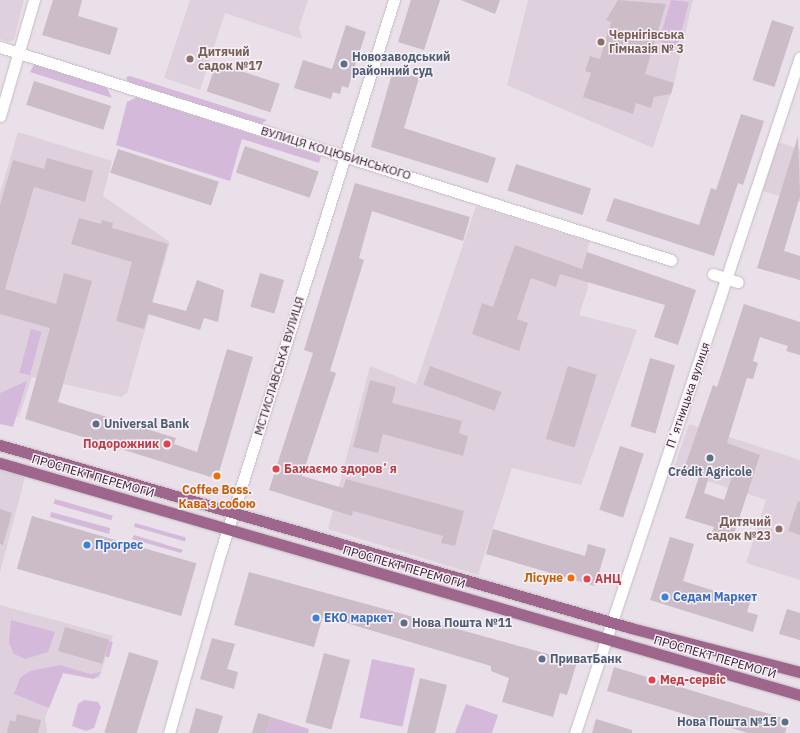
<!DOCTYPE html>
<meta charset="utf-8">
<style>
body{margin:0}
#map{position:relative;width:800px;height:733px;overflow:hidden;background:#eae0e9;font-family:"IBM Plex Sans",sans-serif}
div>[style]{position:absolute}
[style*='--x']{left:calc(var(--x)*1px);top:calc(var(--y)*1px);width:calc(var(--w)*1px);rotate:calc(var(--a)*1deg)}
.built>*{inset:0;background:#ded1dd}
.green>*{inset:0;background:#d5b9db;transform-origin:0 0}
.building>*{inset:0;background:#cbbcc8;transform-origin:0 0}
.roads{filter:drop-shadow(0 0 1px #c4bcc2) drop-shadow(0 0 1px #c4bcc2)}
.minor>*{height:11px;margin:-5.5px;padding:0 5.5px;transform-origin:5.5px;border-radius:5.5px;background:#fff}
.tertiary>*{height:11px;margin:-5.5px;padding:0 5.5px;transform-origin:5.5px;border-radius:5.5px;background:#fff}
.primary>*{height:11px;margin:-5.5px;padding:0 5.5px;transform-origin:5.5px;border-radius:5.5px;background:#9e668d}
.dots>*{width:11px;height:11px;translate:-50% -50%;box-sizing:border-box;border:2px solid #f7f0f7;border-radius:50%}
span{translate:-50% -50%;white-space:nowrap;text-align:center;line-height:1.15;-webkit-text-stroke:3px #f7f0f7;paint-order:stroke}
.education-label{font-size:12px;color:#785e54;font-weight:700}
.left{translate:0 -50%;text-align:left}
.right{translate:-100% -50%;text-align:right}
.service-label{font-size:12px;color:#4e5e75;font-weight:700}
.street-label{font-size:12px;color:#3a2133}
.health-label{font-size:12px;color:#be3a42;font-weight:700}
.food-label{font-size:12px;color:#c56008;font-weight:700}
.shop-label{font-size:12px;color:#366cbe;font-weight:700}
</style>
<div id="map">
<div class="built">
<i style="clip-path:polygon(0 0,24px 0,14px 40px,9px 42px,0 39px)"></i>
<i style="clip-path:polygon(190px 0,308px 0,299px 28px,302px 39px,225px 13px,200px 90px,164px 78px)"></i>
<i style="clip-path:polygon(528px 0,693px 0,674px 83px,653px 148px,507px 85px)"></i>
<i style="clip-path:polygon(18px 132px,112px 161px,103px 196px,170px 242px,127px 393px,121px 397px,32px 377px,19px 417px,0 411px,0 193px)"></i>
<i style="clip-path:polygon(778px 142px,800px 149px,800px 202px,763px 191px)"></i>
<i style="clip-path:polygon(476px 206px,590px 242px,587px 252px,588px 288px,579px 315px,637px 330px,581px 485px,512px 468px,478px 575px,328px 529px,370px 366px,416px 384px)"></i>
<i style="clip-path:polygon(689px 424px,800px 460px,800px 580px,746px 563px,766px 500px,673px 470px)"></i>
<i style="clip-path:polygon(0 470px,25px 477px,0 573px)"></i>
<i style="clip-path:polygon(0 605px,113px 636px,99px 678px,63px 673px,45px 717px,47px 733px,0 733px)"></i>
</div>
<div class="green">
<i style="clip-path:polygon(671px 0,689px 2px,677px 48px,659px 41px)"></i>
<i style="clip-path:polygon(35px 63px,107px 88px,112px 98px,30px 72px)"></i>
<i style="clip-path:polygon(130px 76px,267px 120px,259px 125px,128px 82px,126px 77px)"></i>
<i style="clip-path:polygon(137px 97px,314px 154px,321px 157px,319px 163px,242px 139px,230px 181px,116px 145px,127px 102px)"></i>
<i style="left:31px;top:329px;width:11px;height:45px;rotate:15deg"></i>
<i style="clip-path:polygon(27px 381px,13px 427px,0 424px,0 393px)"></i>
<i style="left:55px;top:499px;width:60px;height:5px;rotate:16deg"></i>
<i style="clip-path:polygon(51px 512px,110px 528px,109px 534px,50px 517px)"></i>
<i style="left:135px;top:523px;width:53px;height:4px;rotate:16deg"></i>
<i style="clip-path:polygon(134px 535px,183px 550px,181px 553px,132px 539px)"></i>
<i style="clip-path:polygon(11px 620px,55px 632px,48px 652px,25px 659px,14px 654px,9px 643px)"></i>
<i style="left:109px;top:641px;width:4px;height:16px;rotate:14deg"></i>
<i style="left:372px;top:659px;width:44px;height:60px;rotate:12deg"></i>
<i style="clip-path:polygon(60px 665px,90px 674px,102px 672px,94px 679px,63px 673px,49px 708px,14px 694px,20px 678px,30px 671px)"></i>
<i style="clip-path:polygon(84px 700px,98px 702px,101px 707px,94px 728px,86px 731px,72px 726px,78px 704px)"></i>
<i style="clip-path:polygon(466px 704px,498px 715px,492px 733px,455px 733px)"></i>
<i style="clip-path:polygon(271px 717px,309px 729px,308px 733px,266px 733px)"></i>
</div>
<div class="building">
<i style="clip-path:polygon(53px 0,82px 0,78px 16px,118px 28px,110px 55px,42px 35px)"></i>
<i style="clip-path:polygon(411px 0,440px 0,424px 50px,398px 42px)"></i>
<i style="clip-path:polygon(461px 0,500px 0,495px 14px)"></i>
<i style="clip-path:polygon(618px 0,666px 4px,645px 74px,674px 83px,671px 94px,654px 97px,651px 108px,636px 103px,633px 114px,583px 97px,591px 73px,585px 71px,590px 56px,600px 59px,611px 22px,606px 20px)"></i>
<i style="left:772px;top:20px;width:23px;height:63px;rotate:18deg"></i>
<i style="clip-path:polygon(346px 25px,366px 32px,348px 88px,342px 86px,340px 94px,333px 92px,331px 99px,294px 88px,303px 60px,332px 69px)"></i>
<i style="left:216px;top:63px;width:67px;height:30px;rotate:18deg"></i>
<i style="clip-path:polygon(393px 70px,419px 78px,404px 128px,496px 158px,488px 183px,371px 147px)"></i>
<i style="left:34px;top:81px;width:81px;height:25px;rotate:18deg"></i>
<i style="clip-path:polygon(741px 114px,764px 121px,743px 185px,738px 183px,714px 256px,606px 221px,614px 198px,699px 225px,711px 188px,716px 190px)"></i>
<i style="clip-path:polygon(798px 136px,800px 196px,784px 251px,800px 256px,800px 280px,757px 268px)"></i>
<i style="left:245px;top:146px;width:78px;height:28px;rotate:19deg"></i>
<i style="left:118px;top:149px;width:106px;height:25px;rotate:18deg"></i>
<i style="clip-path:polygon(47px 158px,93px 171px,85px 202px,34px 187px,5px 289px,56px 304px,64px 273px,92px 281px,58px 402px,176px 438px,174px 444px,197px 452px,227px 349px,253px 357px,217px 479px,25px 419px,50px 328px,0 314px,0 205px,13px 160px,44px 169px)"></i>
<i style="left:516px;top:164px;width:79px;height:28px;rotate:18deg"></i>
<i style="clip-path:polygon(355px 183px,470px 217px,463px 241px,372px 211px,359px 258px,364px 260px,330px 371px,336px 373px,302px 476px,343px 488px,346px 479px,464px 511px,455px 546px,441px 543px,443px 536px,353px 511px,352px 516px,269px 490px,313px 353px,304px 350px)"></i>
<i style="clip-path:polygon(79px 218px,101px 224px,102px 220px,113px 223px,112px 228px,168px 244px,152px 302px,186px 311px,197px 280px,224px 290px,218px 322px,204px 318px,200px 330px,148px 314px,144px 329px,116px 321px,132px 262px,71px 244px)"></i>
<i style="clip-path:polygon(515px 245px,582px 269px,587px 252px,696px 290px,678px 345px,654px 337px,665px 305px,560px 274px,556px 287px,531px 278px,517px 319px,528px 323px,519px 351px,472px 334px,482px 303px,493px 307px)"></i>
<i style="left:260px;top:273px;width:25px;height:35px;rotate:16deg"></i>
<i style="clip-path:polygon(evenodd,744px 304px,800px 322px,800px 355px,786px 351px,788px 346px,760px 337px,753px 361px,758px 363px,753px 379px,747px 378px,727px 443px,760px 455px,732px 540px,712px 533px,714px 527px,685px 518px,699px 477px,683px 472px,713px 385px,717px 387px,744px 304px,712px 466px,733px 474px,724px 500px,704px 493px,712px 466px)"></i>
<i style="left:650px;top:358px;width:26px;height:71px;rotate:16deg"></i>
<i style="left:430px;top:366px;width:76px;height:20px;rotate:20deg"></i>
<i style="left:568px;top:366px;width:30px;height:76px;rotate:17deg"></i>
<i style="clip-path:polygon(370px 380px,396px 387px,392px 403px,462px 421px,459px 433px,468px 436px,463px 456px,383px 434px,378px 453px,353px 447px)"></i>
<i style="left:620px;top:446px;width:25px;height:67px;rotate:18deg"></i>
<i style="clip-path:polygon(798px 501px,800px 502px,800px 535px,788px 531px)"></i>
<i style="clip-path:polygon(0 509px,12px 513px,3px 545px,0 544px)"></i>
<i style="left:32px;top:516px;width:171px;height:55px;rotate:16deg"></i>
<i style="clip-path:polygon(493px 529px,585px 556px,588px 544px,606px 549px,595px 586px,486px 554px)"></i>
<i style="clip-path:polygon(670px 537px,694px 544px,683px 581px,750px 602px,747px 612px,758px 615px,753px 632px,650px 600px)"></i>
<i style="clip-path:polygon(249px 572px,577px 662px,567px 695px,560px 693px,553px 717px,502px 702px,509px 678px,491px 671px,491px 666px,323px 616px,314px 647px,234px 625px)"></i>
<i style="clip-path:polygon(787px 609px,800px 613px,800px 640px,779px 634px)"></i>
<i style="left:65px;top:627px;width:46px;height:25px;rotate:16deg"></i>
<i style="clip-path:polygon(212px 638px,235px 644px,227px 669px,238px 672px,234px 689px,200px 679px)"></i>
<i style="left:129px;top:652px;width:31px;height:84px;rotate:17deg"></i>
<i style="left:324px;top:653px;width:27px;height:72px;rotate:15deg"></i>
<i style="clip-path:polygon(614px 667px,789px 720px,785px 733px,748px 733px,607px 691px)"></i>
<i style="clip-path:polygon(420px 678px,447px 685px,435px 733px,407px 733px)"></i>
<i style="clip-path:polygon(196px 708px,223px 716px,218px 733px,189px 733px)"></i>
<i style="clip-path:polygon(258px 713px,271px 717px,266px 733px,252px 733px)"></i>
<i style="clip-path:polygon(17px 714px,41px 720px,38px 733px,7px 733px,10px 720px,15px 722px)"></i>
<i style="clip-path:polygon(596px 719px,632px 730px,632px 733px,592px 733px)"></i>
</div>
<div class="roads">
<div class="minor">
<i style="--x:0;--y:47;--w:704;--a:17.61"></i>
<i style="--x:713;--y:274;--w:26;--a:18"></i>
<i style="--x:169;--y:733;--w:189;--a:-74.1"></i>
<i style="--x:221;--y:551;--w:578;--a:-72.57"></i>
<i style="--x:575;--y:733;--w:712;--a:-71.59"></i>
</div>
<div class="tertiary">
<i style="--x:0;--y:116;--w:121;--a:-73.7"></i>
</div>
<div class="primary">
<i style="--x:0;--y:445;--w:657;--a:16.17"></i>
<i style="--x:631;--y:628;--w:175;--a:14.6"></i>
<i style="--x:0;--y:463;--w:833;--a:16.17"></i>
</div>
</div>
<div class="dots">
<i style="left:601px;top:42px;background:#8d6e63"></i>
<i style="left:190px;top:59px;background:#8d6e63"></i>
<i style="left:344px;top:64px;background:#5c6f8a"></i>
<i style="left:96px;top:424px;background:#5c6f8a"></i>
<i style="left:167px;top:444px;background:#e0444e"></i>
<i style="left:710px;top:458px;background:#5c6f8a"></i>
<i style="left:276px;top:469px;background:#e0444e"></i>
<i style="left:217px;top:476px;background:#e8710a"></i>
<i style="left:779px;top:529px;background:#8d6e63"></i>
<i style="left:87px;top:545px;background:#3f7fe0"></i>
<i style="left:571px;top:578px;background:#e8710a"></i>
<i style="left:587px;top:579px;background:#e0444e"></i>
<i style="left:665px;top:597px;background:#3f7fe0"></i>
<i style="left:316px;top:618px;background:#3f7fe0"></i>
<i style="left:404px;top:623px;background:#5c6f8a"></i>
<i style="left:542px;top:659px;background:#5c6f8a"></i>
<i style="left:652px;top:680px;background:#e0444e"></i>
<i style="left:785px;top:722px;background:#5c6f8a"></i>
</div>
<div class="education-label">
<span class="left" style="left:609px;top:42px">Чернігівська<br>Гімназія № 3</span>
<span class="left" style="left:198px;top:59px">Дитячий<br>садок №17</span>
<span class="right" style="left:771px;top:529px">Дитячий<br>садок №23</span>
</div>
<div class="service-label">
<span class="left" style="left:352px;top:64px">Новозаводський<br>районний суд</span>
<span class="left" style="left:104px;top:424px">Universal Bank</span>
<span style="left:710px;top:472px">Crédit Agricole</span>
<span class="left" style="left:412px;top:623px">Нова Пошта №11</span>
<span class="left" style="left:550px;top:659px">ПриватБанк</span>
<span class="right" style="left:777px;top:722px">Нова Пошта №15</span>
</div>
<div class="street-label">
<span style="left:336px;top:153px;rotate:17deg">ВУЛИЦЯ КОЦЮБИНСЬКОГО</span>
<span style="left:279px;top:366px;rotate:-73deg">МСТИСЛАВСЬКА ВУЛИЦЯ</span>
<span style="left:688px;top:395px;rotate:-71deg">Пʼятницька вулиця</span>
<span style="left:93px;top:476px;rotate:16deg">ПРОСПЕКТ ПЕРЕМОГИ</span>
<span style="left:404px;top:567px;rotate:16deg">ПРОСПЕКТ ПЕРЕМОГИ</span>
<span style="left:715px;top:657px;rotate:16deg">ПРОСПЕКТ ПЕРЕМОГИ</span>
</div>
<div class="health-label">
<span class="right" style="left:159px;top:444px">Подорожник</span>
<span class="left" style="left:284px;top:469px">Бажаємо здоровʼя</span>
<span class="left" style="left:595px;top:579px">АНЦ</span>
<span class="left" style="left:660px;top:680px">Мед-сервіс</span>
</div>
<div class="food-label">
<span style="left:217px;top:497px">Coffee Boss.<br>Кава з собою</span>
<span class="right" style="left:563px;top:578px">Лісуне</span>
</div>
<div class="shop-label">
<span class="left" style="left:95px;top:545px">Прогрес</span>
<span class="left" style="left:673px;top:597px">Седам Маркет</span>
<span class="left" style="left:324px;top:618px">ЕКО маркет</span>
</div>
</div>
